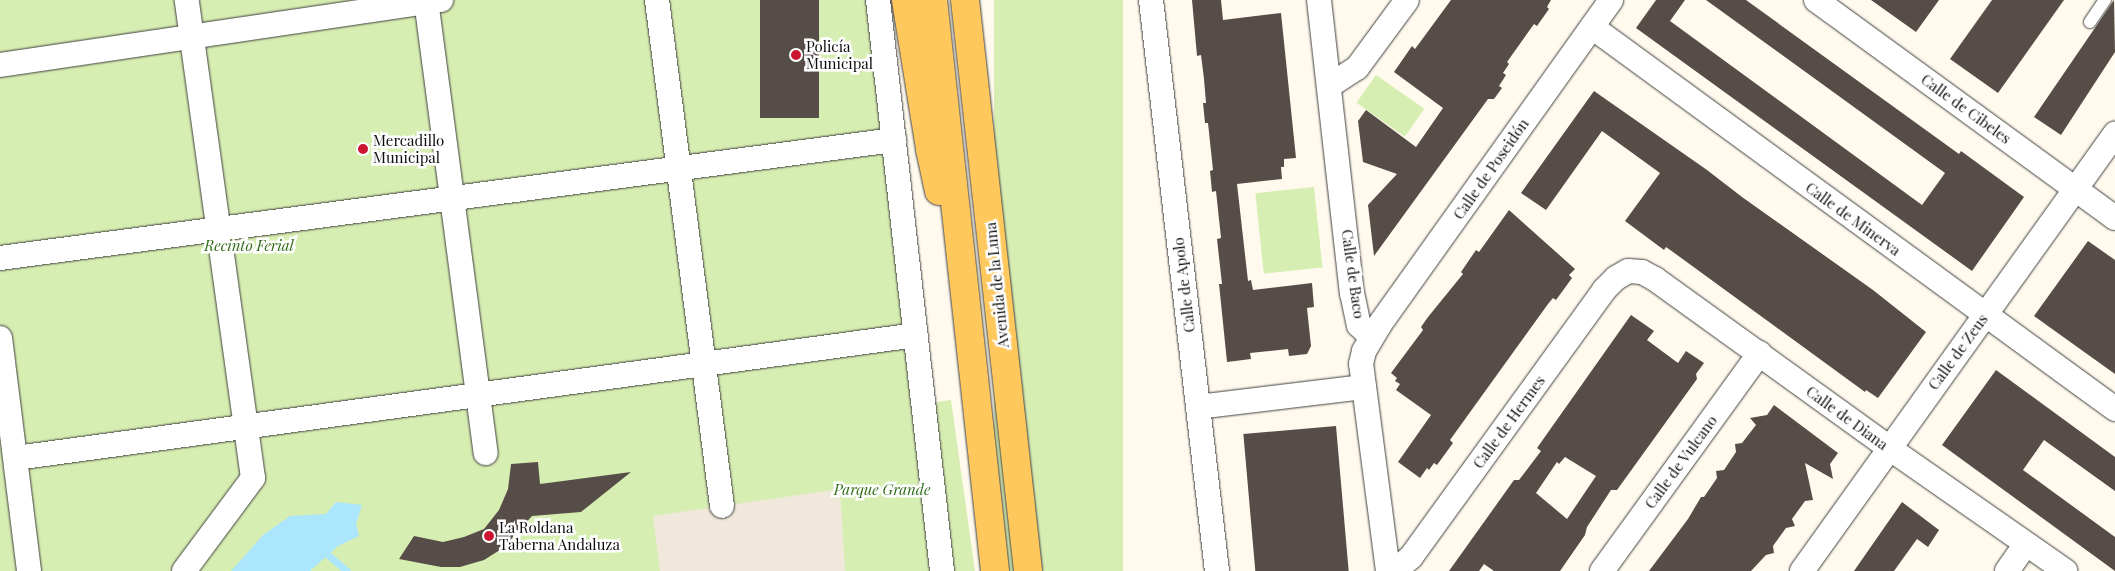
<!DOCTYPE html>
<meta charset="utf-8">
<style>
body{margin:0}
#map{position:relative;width:2115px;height:571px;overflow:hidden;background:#fffaed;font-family:"Playfair Display",serif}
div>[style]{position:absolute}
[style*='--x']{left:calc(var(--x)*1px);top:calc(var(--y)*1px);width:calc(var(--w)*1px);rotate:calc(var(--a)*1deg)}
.green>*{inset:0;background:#d7eeb2;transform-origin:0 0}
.plaza>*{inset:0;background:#f0e9db}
.water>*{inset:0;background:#abe6fd}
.stream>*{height:7px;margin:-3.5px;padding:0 3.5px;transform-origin:3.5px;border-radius:3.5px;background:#abe6fd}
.building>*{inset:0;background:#574d48;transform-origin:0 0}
.roads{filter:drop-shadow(0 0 1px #404040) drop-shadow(0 0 1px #404040)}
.lane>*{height:12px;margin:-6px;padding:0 6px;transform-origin:6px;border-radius:6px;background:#fff}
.street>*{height:24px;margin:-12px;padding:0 12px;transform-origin:12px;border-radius:12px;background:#fff}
.primary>*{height:28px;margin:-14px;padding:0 14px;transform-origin:14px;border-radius:14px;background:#ffc85d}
.dots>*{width:14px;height:14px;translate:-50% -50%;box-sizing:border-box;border:2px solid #fff;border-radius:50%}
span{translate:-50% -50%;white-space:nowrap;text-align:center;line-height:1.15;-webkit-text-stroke:5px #fff;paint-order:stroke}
.poi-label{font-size:15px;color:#0d0d0d}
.left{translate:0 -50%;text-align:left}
.street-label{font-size:15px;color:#0d0d0d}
.park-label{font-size:15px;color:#306c16;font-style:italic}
</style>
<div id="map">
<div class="green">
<i style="clip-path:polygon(0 0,878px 0,923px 404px,951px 400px,975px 571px,0 571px)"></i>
<i style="left:994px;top:0;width:129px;height:576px"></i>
<i style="left:1376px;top:75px;width:59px;height:34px;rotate:35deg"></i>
<i style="left:1314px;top:187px;width:81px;height:59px;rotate:84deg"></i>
</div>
<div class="plaza">
<i style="clip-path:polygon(840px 489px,845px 571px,660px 571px,653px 516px)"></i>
</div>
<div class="water">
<i style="clip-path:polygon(336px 502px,362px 505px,356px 524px,359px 536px,338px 546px,310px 571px,231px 571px,263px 535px,290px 516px,326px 514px)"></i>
</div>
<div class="stream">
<i style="--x:328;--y:555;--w:25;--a:40"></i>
</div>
<div class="building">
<i style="left:760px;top:0;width:59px;height:118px"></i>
<i style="clip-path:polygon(1192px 0,1221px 0,1223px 20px,1281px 13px,1296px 158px,1284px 159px,1284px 167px,1281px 167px,1282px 179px,1237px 184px,1248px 281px,1251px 280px,1253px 290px,1312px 283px,1314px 307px,1307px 308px,1311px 346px,1307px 354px,1289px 356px,1288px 349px,1250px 353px,1251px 359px,1227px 362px,1219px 284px,1222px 284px,1217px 239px,1221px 238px,1216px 191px,1212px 192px,1211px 181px,1210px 171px,1213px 170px,1208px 123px,1205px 123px,1203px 103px,1206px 103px,1204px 79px,1201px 55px,1197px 56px)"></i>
<i style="clip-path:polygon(1451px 0,1551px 0,1547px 7px,1549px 9px,1537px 26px,1534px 24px,1507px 62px,1509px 64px,1503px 73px,1506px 75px,1499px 86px,1502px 88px,1494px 99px,1488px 99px,1374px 256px,1368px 205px,1397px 174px,1363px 162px,1358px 121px,1366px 110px,1416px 147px,1443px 108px,1394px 72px,1412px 46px,1415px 49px)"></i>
<i style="clip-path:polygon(1656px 0,1685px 0,1670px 21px,1922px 205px,1945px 173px,1706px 0,1746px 0,1959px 154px,1961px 151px,2024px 197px,1972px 271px,1636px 28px)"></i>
<i style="clip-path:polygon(1871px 0,1939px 0,1916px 32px)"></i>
<i style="clip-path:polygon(1992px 0,2064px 0,1998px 93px,1950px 59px)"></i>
<i style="clip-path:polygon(2114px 0,2115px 52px,2061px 135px,2034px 117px)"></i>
<i style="clip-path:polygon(1594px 91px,1707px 170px,1742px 197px,1873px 290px,1926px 332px,1878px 398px,1866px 390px,1865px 392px,1673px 252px,1666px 247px,1664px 250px,1625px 221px,1660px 173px,1602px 131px,1546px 210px,1521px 193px)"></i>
<i style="clip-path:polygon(1509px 210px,1575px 269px,1569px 275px,1572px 278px,1556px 300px,1553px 298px,1548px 304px,1450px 440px,1453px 443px,1437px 465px,1434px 463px,1429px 470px,1427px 468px,1420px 478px,1398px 462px,1431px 415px,1396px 390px,1400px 384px,1395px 381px,1397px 378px,1391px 373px,1423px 330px,1421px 327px,1428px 317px,1463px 274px,1461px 272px,1476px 250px,1479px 252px)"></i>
<i style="clip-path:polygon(2088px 241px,2115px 260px,2115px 374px,2034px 316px)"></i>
<i style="clip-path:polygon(evenodd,1631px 315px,1654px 331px,1647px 340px,1678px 363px,1686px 351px,1704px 363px,1696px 374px,1697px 379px,1617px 490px,1611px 490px,1587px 527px,1585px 535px,1560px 571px,1494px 571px,1484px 564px,1479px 571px,1449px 571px,1514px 480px,1519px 480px,1541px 451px,1537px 448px,1631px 315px,1565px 457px,1596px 476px,1567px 519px,1536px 493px,1557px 462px,1559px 464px,1565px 457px)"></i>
<i style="clip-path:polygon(1996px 370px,2115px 457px,2115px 491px,2044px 440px,2023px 470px,2115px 537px,2115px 571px,1942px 445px)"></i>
<i style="clip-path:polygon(1774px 405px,1838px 453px,1830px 464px,1833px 479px,1805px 463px,1813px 500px,1805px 501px,1792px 519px,1795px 526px,1786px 528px,1773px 546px,1774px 553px,1766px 555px,1751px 571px,1649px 571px,1688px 519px,1701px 497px,1704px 497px,1717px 478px,1716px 471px,1724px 470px,1736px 452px,1735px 444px,1742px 443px,1756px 425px,1750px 418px,1767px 415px)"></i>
<i style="left:1336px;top:426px;width:146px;height:93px;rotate:85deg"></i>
<i style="clip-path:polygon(538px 462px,540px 484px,631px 472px,581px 512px,532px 516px,503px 548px,484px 560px,460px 567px,441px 567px,399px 559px,414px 536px,443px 542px,464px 537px,484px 529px,499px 510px,508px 489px,511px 464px)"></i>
<i style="clip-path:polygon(1902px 502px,1939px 530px,1928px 547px,1917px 539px,1894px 571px,1854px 571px)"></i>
</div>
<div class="roads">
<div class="lane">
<i style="--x:2090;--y:22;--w:27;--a:-56"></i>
</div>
<div class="street">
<i style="--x:426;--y:0;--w:457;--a:82.5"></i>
<i style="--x:657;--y:0;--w:510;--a:82.68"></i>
<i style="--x:878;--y:0;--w:575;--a:83.6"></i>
<i style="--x:1151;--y:0;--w:575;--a:83.41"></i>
<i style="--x:1319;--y:0;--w:295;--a:83.6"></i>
<i style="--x:1352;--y:293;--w:33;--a:78"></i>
<i style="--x:1359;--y:325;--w:17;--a:45"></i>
<i style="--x:1816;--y:0;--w:370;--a:36.1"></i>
<i style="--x:1592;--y:27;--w:648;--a:36.14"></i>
<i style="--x:0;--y:65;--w:446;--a:-8.4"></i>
<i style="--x:1329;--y:86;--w:33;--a:-33"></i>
<i style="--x:1357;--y:68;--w:84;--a:-53.7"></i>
<i style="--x:0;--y:258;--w:902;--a:-7.52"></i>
<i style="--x:0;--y:338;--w:235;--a:82.9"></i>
<i style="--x:1198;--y:407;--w:167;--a:-6.9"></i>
<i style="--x:16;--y:458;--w:908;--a:-7.78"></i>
<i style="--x:1388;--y:569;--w:11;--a:-10"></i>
<i style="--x:1399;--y:567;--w:16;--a:-40"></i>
<i style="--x:1411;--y:557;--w:329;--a:-54.1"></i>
<i style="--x:1604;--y:290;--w:17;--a:-45"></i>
<i style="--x:1616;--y:278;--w:14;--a:-30"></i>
<i style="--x:1628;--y:271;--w:14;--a:4"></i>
<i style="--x:1642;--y:272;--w:15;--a:28"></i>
<i style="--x:1655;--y:279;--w:289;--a:35.8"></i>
<i style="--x:1889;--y:448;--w:215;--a:34.9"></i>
<i style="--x:184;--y:571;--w:116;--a:-53.4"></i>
<i style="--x:253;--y:478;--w:483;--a:-97.9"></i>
<i style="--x:1388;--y:571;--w:209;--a:-97.4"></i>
<i style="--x:1361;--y:364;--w:13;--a:-77"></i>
<i style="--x:1364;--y:351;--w:31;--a:-59"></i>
<i style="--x:1380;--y:324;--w:398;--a:-54.5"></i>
<i style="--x:1602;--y:571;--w:269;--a:-54.1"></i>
<i style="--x:1802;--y:571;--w:538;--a:-54.39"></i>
<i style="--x:2007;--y:571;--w:33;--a:-55"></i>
</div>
<div class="primary">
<i style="--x:906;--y:0;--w:151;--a:80.8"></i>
<i style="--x:930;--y:149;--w:43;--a:77.9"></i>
<i style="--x:933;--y:0;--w:574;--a:83.8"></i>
<i style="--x:965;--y:0;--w:574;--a:83.7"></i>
</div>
</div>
<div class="dots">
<i style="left:796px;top:55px;background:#cc1630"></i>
<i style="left:363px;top:149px;background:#cc1630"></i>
<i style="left:489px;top:536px;background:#cc1630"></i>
</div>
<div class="poi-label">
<span class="left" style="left:806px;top:55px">Policía<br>Municipal</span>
<span class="left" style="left:373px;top:149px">Mercadillo<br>Municipal</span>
<span class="left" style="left:499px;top:536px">La Roldana<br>Taberna Andaluza</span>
</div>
<div class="street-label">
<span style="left:1966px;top:109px;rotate:36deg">Calle de Cibeles</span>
<span style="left:1491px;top:169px;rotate:-55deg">Calle de Poseidón</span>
<span style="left:1853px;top:219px;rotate:36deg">Calle de Minerva</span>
<span style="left:1353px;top:274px;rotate:82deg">Calle de Baco</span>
<span style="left:997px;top:285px;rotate:-96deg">Avenida de la Luna</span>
<span style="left:1184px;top:285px;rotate:-97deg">Calle de Apolo</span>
<span style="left:1958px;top:352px;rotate:-54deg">Calle de Zeus</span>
<span style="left:1847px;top:418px;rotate:36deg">Calle de Diana</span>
<span style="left:1509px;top:422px;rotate:-54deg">Calle de Hermes</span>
<span style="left:1681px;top:462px;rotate:-54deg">Calle de Vulcano</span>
</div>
<div class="park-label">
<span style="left:249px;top:246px">Recinto Ferial</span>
<span style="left:882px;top:490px">Parque Grande</span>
</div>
</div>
